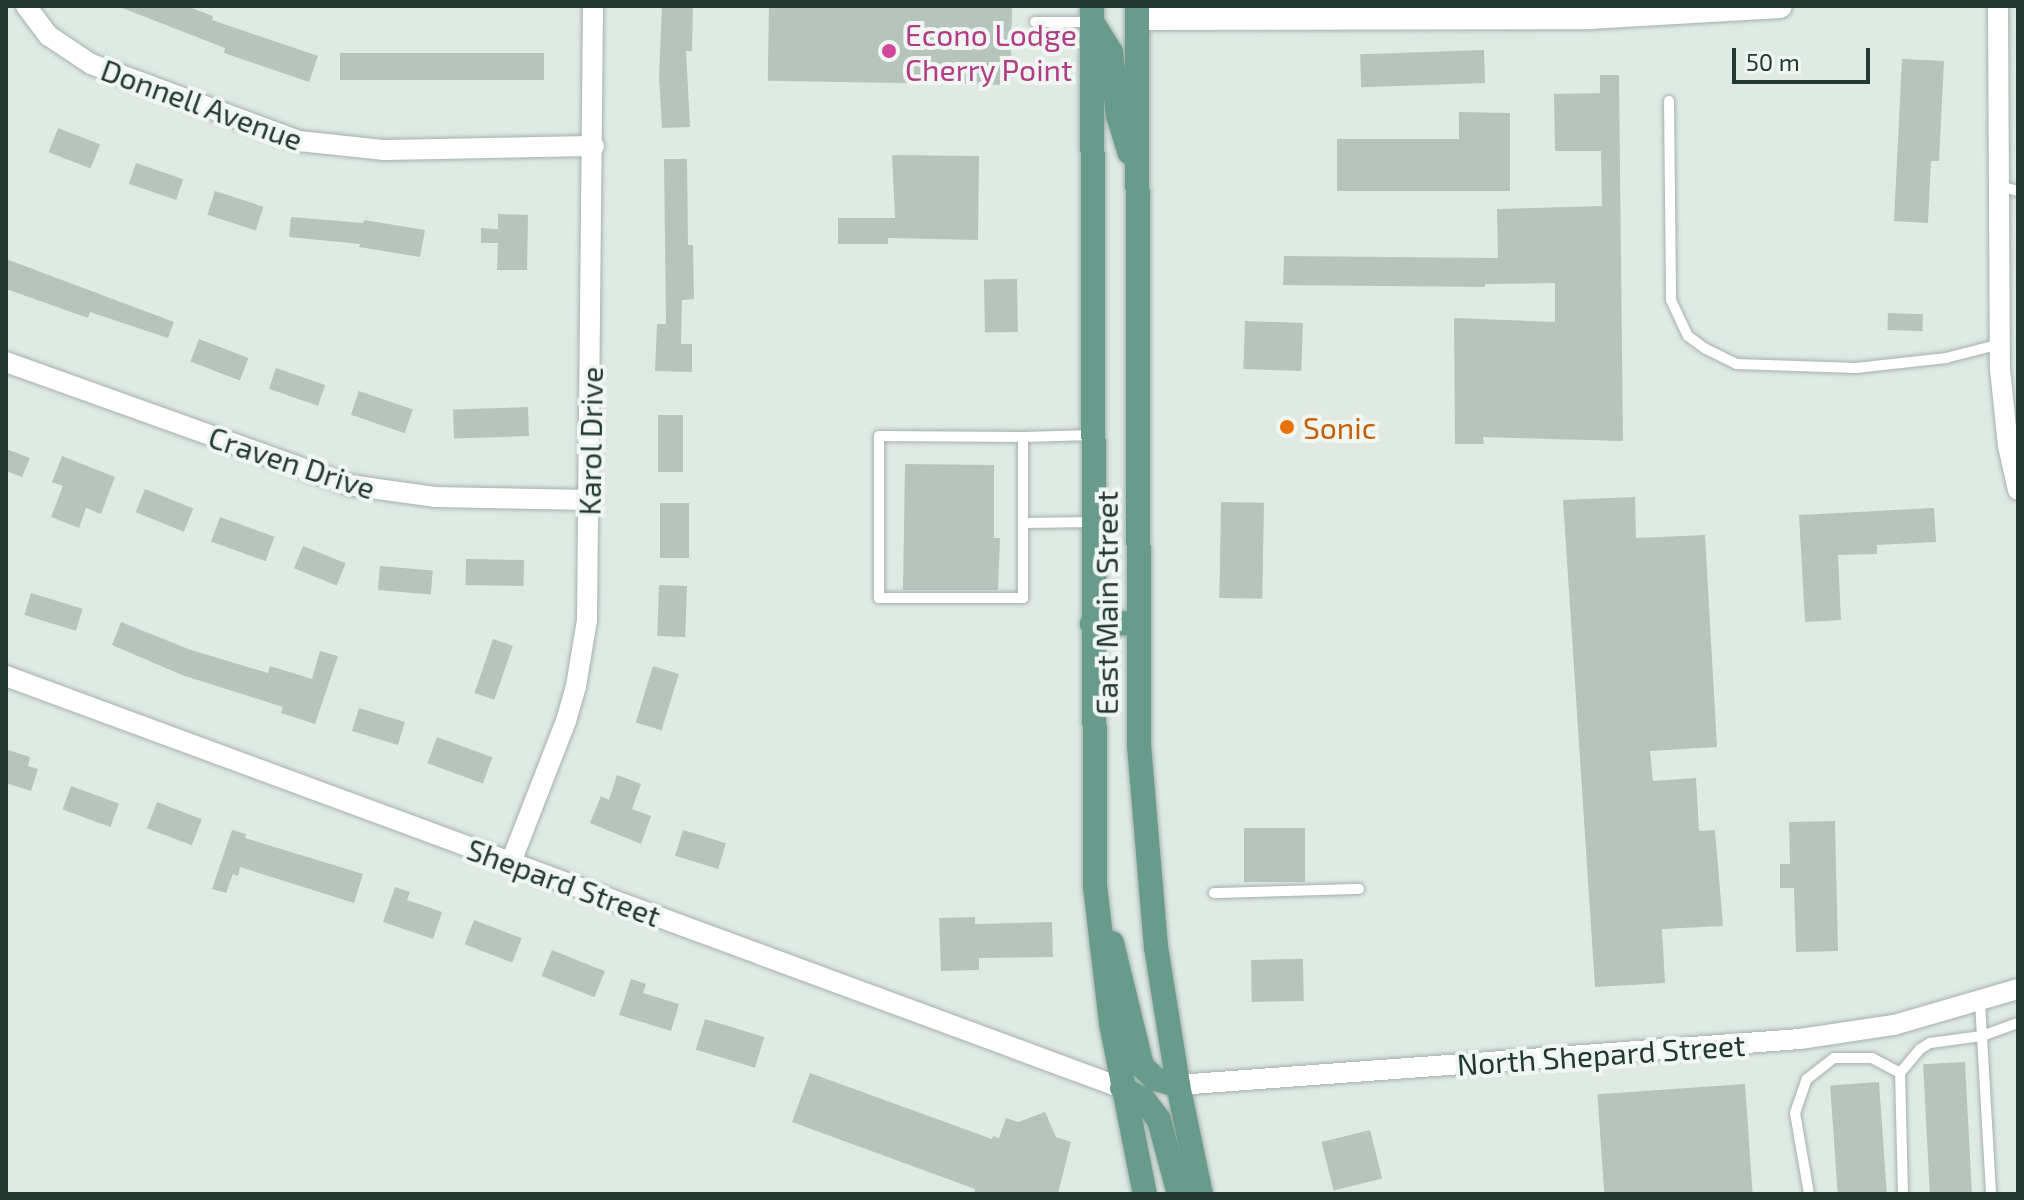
<!DOCTYPE html>
<style>
body{margin:0}
#map{position:relative;width:2024px;height:1200px;overflow:hidden;background:#e0eae5;font-family:"Exo 2",sans-serif}
div>[style]{position:absolute}
[style*='--x']{left:calc(var(--x)*1px);top:calc(var(--y)*1px);width:calc(var(--w)*1px);rotate:calc(var(--a)*1deg)}
.building>*{inset:0;background:#b6c4be;transform-origin:0 0}
.roads{filter:drop-shadow(0 0 2px #a3b1ab) drop-shadow(0 0 2px #a3b1ab)}
.service>*{height:10px;margin:-5px;padding:0 5px;transform-origin:5px;border-radius:5px;background:#fff}
.minor>*{height:20px;margin:-10px;padding:0 10px;transform-origin:10px;border-radius:10px;background:#fff}
.tertiary>*{height:24px;margin:-12px;padding:0 12px;transform-origin:12px;border-radius:12px;background:#fff}
.primary>*{height:24px;margin:-12px;padding:0 12px;transform-origin:12px;border-radius:12px;background:#689b8c}
.dots>*{width:22px;height:22px;translate:-50% -50%;box-sizing:border-box;border:4px solid #f0f7f3;border-radius:50%}
span{translate:-50% -50%;white-space:nowrap;text-align:center;line-height:1.15;-webkit-text-stroke:8px #f0f7f3;paint-order:stroke}
.hotel-label{font-size:30px;color:#b23c85}
.left{translate:0 -50%;text-align:left}
.street-label{font-size:30px;color:#223831}
.food-label{font-size:30px;color:#c56008}
.frame{position:absolute;inset:0;border:8px solid #223831;pointer-events:none}
.scale{position:absolute;left:1732px;top:48px;width:138px;height:36px;box-sizing:border-box;border:4px solid #223831;border-top:0;padding-left:10px;font-size:24px;line-height:28px;white-space:nowrap;color:#223831;-webkit-text-stroke:6px #f0f7f3;paint-order:stroke}
</style>
<div id="map">
<div class="building">
<i style="clip-path:polygon(117px 6px,186px 6px,213px 16px,212px 20px,318px 56px,309px 82px,224px 53px,225px 48px)"></i>
<i style="clip-path:polygon(662px 6px,693px 6px,692px 51px,686px 51px,690px 127px,662px 128px,659px 76px)"></i>
<i style="left:1012px;top:8px;width:77px;height:243px;rotate:91deg"></i>
<i style="left:1484px;top:50px;width:33px;height:124px;rotate:88deg"></i>
<i style="left:340px;top:53px;width:204px;height:27px"></i>
<i style="clip-path:polygon(1902px 59px,1944px 61px,1939px 161px,1931px 161px,1928px 223px,1894px 221px)"></i>
<i style="clip-path:polygon(1600px 75px,1619px 75px,1623px 441px,1483px 437px,1484px 444px,1455px 444px,1454px 318px,1555px 322px,1555px 283px,1485px 284px,1485px 287px,1283px 285px,1284px 256px,1498px 258px,1497px 209px,1602px 206px,1601px 151px,1555px 151px,1554px 94px,1600px 93px)"></i>
<i style="clip-path:polygon(1459px 112px,1510px 113px,1510px 191px,1337px 191px,1337px 139px,1459px 139px)"></i>
<i style="left:58px;top:128px;width:45px;height:26px;rotate:21deg"></i>
<i style="clip-path:polygon(892px 155px,979px 156px,978px 240px,888px 238px,888px 244px,838px 244px,838px 218px,895px 218px)"></i>
<i style="clip-path:polygon(664px 159px,687px 159px,688px 245px,693px 245px,694px 299px,682px 300px,681px 344px,692px 344px,692px 372px,655px 371px,657px 324px,666px 324px)"></i>
<i style="left:136px;top:163px;width:50px;height:22px;rotate:19deg"></i>
<i style="left:215px;top:191px;width:51px;height:25px;rotate:18deg"></i>
<i style="clip-path:polygon(498px 214px,528px 215px,527px 270px,497px 270px,498px 243px,481px 243px,481px 228px,498px 229px)"></i>
<i style="clip-path:polygon(291px 217px,363px 223px,364px 220px,425px 230px,420px 257px,359px 247px,360px 244px,289px 237px)"></i>
<i style="clip-path:polygon(6px 259px,174px 322px,168px 338px,90px 312px,88px 318px,6px 289px)"></i>
<i style="left:1017px;top:279px;width:53px;height:33px;rotate:89deg"></i>
<i style="left:1888px;top:313px;width:35px;height:17px;rotate:2deg"></i>
<i style="left:1245px;top:321px;width:58px;height:48px;rotate:2deg"></i>
<i style="left:199px;top:339px;width:53px;height:24px;rotate:21deg"></i>
<i style="left:276px;top:368px;width:52px;height:22px;rotate:19deg"></i>
<i style="left:359px;top:391px;width:57px;height:25px;rotate:19deg"></i>
<i style="left:528px;top:407px;width:29px;height:75px;rotate:88deg"></i>
<i style="left:658px;top:415px;width:25px;height:57px"></i>
<i style="clip-path:polygon(6px 449px,30px 458px,22px 477px,6px 471px)"></i>
<i style="clip-path:polygon(62px 456px,115px 477px,101px 514px,86px 508px,79px 528px,51px 517px,63px 486px,52px 482px)"></i>
<i style="clip-path:polygon(905px 464px,994px 465px,994px 538px,1000px 538px,998px 590px,903px 590px)"></i>
<i style="left:145px;top:489px;width:52px;height:25px;rotate:22deg"></i>
<i style="clip-path:polygon(1635px 497px,1636px 538px,1705px 535px,1717px 747px,1650px 751px,1653px 781px,1696px 778px,1699px 831px,1715px 830px,1723px 926px,1662px 929px,1665px 983px,1595px 987px,1563px 500px)"></i>
<i style="left:1221px;top:502px;width:43px;height:96px;rotate:1deg"></i>
<i style="left:660px;top:503px;width:29px;height:55px"></i>
<i style="clip-path:polygon(1934px 508px,1936px 542px,1877px 545px,1877px 554px,1838px 555px,1841px 620px,1805px 622px,1799px 515px)"></i>
<i style="left:220px;top:517px;width:58px;height:26px;rotate:20deg"></i>
<i style="left:303px;top:546px;width:46px;height:24px;rotate:22deg"></i>
<i style="left:466px;top:559px;width:58px;height:26px;rotate:1deg"></i>
<i style="left:380px;top:566px;width:53px;height:24px;rotate:5deg"></i>
<i style="left:659px;top:585px;width:28px;height:51px;rotate:2deg"></i>
<i style="left:31px;top:593px;width:54px;height:23px;rotate:17deg"></i>
<i style="clip-path:polygon(121px 622px,191px 650px,268px 673px,270px 666px,312px 679px,320px 651px,338px 656px,315px 724px,281px 713px,283px 707px,182px 675px,112px 645px)"></i>
<i style="left:493px;top:639px;width:21px;height:57px;rotate:19deg"></i>
<i style="left:653px;top:666px;width:27px;height:59px;rotate:17deg"></i>
<i style="left:359px;top:708px;width:48px;height:24px;rotate:17deg"></i>
<i style="left:437px;top:737px;width:59px;height:28px;rotate:20deg"></i>
<i style="clip-path:polygon(8px 750px,30px 757px,28px 766px,38px 769px,31px 791px,6px 783px)"></i>
<i style="clip-path:polygon(617px 775px,641px 784px,632px 809px,651px 816px,641px 844px,590px 823px,601px 796px,609px 800px)"></i>
<i style="left:71px;top:786px;width:51px;height:25px;rotate:20deg"></i>
<i style="left:157px;top:802px;width:48px;height:28px;rotate:21deg"></i>
<i style="clip-path:polygon(1835px 821px,1838px 951px,1796px 952px,1794px 888px,1780px 888px,1780px 864px,1790px 864px,1789px 822px)"></i>
<i style="left:1305px;top:828px;width:54px;height:61px;rotate:90deg"></i>
<i style="clip-path:polygon(232px 830px,246px 834px,245px 838px,363px 874px,354px 903px,240px 867px,238px 876px,233px 874px,226px 893px,212px 889px)"></i>
<i style="left:683px;top:830px;width:45px;height:27px;rotate:17deg"></i>
<i style="clip-path:polygon(395px 887px,410px 892px,407px 900px,442px 912px,433px 939px,383px 922px)"></i>
<i style="clip-path:polygon(975px 917px,975px 924px,1052px 922px,1053px 957px,979px 958px,979px 970px,941px 971px,939px 918px)"></i>
<i style="left:474px;top:920px;width:51px;height:26px;rotate:21deg"></i>
<i style="left:552px;top:950px;width:57px;height:28px;rotate:22deg"></i>
<i style="left:1303px;top:959px;width:42px;height:52px;rotate:89deg"></i>
<i style="clip-path:polygon(631px 979px,646px 984px,643px 993px,679px 1004px,671px 1031px,619px 1015px)"></i>
<i style="left:705px;top:1019px;width:62px;height:32px;rotate:17deg"></i>
<i style="left:1965px;top:1062px;width:132px;height:42px;rotate:87deg"></i>
<i style="clip-path:polygon(810px 1073px,992px 1139px,993px 1136px,999px 1138px,1006px 1118px,1018px 1122px,1045px 1112px,1056px 1137px,1071px 1142px,1058px 1194px,974px 1194px,975px 1189px,792px 1122px)"></i>
<i style="left:1879px;top:1082px;width:112px;height:49px;rotate:86deg"></i>
<i style="left:1745px;top:1084px;width:110px;height:148px;rotate:86deg"></i>
<i style="left:1370px;top:1130px;width:50px;height:50px;rotate:76deg"></i>
</div>
<div class="roads">
<div class="service">
<i style="--x:1035;--y:22;--w:57;--a:0"></i>
<i style="--x:1669;--y:101;--w:199;--a:89.4"></i>
<i style="--x:1671;--y:300;--w:40;--a:65"></i>
<i style="--x:1688;--y:336;--w:22;--a:36"></i>
<i style="--x:1706;--y:349;--w:34;--a:26"></i>
<i style="--x:1737;--y:364;--w:119;--a:1.9"></i>
<i style="--x:1856;--y:368;--w:91;--a:-6.3"></i>
<i style="--x:1946;--y:358;--w:56;--a:-14.5"></i>
<i style="--x:1999;--y:186;--w:20;--a:15"></i>
<i style="--x:879;--y:436;--w:144;--a:0.4"></i>
<i style="--x:1023;--y:437;--w:161;--a:90"></i>
<i style="--x:1023;--y:598;--w:144;--a:180"></i>
<i style="--x:879;--y:598;--w:162;--a:-90"></i>
<i style="--x:1023;--y:437;--w:69;--a:-1.7"></i>
<i style="--x:1023;--y:523;--w:69;--a:-0.8"></i>
<i style="--x:1214;--y:893;--w:145;--a:-1.6"></i>
<i style="--x:1980;--y:1002;--w:192;--a:86.7"></i>
<i style="--x:1809;--y:1194;--w:82;--a:-99.8"></i>
<i style="--x:1795;--y:1113;--w:36;--a:-71"></i>
<i style="--x:1807;--y:1079;--w:34;--a:-38"></i>
<i style="--x:1834;--y:1058;--w:38;--a:0"></i>
<i style="--x:1872;--y:1058;--w:32;--a:28"></i>
<i style="--x:1903;--y:1194;--w:121;--a:-91.4"></i>
<i style="--x:1900;--y:1073;--w:31;--a:-50"></i>
<i style="--x:1920;--y:1049;--w:12;--a:-31"></i>
<i style="--x:1930;--y:1043;--w:52;--a:-7.7"></i>
<i style="--x:1982;--y:1036;--w:38;--a:-20"></i>
</div>
<div class="minor">
<i style="--x:26;--y:6;--w:38;--a:53"></i>
<i style="--x:49;--y:36;--w:50;--a:33.7"></i>
<i style="--x:91;--y:64;--w:222;--a:20.3"></i>
<i style="--x:299;--y:141;--w:84;--a:6.1"></i>
<i style="--x:383;--y:150;--w:211;--a:-1.1"></i>
<i style="--x:1998;--y:6;--w:363;--a:89.7"></i>
<i style="--x:2000;--y:369;--w:77;--a:84.1"></i>
<i style="--x:2008;--y:446;--w:45;--a:77.2"></i>
<i style="--x:6;--y:362;--w:364;--a:19.7"></i>
<i style="--x:349;--y:485;--w:86;--a:8"></i>
<i style="--x:434;--y:497;--w:156;--a:1.1"></i>
<i style="--x:6;--y:676;--w:1190;--a:20.26"></i>
<i style="--x:511;--y:862;--w:151;--a:-68.7"></i>
<i style="--x:566;--y:721;--w:36;--a:-74"></i>
<i style="--x:576;--y:686;--w:67;--a:-80.5"></i>
<i style="--x:587;--y:620;--w:614;--a:-89.44"></i>
<i style="--x:1178;--y:1085;--w:624;--a:-4.23"></i>
<i style="--x:1800;--y:1039;--w:95;--a:-8.5"></i>
<i style="--x:1894;--y:1025;--w:129;--a:-16.2"></i>
</div>
<div class="tertiary">
<i style="--x:1137;--y:18;--w:452;--a:-0.1"></i>
<i style="--x:1589;--y:17;--w:191;--a:-3.3"></i>
</div>
<div class="primary">
<i style="--x:1092;--y:6;--w:880;--a:89.8"></i>
<i style="--x:1095;--y:886;--w:138;--a:83.3"></i>
<i style="--x:1111;--y:1023;--w:174;--a:78.8"></i>
<i style="--x:1137;--y:6;--w:739;--a:89.84"></i>
<i style="--x:1139;--y:745;--w:203;--a:85.2"></i>
<i style="--x:1156;--y:947;--w:140;--a:80.9"></i>
<i style="--x:1178;--y:1085;--w:111;--a:78.1"></i>
<i style="--x:1092;--y:22;--w:36;--a:58"></i>
<i style="--x:1111;--y:53;--w:62;--a:83.6"></i>
<i style="--x:1118;--y:115;--w:39;--a:73"></i>
<i style="--x:1092;--y:624;--w:45;--a:-1.3"></i>
<i style="--x:1112;--y:943;--w:127;--a:76.3"></i>
<i style="--x:1142;--y:1066;--w:18;--a:45"></i>
<i style="--x:1155;--y:1079;--w:24;--a:15"></i>
<i style="--x:1122;--y:1088;--w:25;--a:29"></i>
<i style="--x:1144;--y:1100;--w:25;--a:53"></i>
<i style="--x:1159;--y:1120;--w:77;--a:74.9"></i>
</div>
</div>
<div class="dots">
<i style="left:889px;top:51px;background:#d1479c"></i>
<i style="left:1287px;top:427px;background:#e8710a"></i>
</div>
<div class="hotel-label">
<span class="left" style="left:905px;top:51px">Econo Lodge<br>Cherry Point</span>
</div>
<div class="street-label">
<span style="left:202px;top:104px;rotate:20deg">Donnell Avenue</span>
<span style="left:590px;top:441px;rotate:-89deg">Karol Drive</span>
<span style="left:292px;top:462px;rotate:18deg">Craven Drive</span>
<span style="left:1106px;top:603px;rotate:-90deg">East Main Street</span>
<span style="left:564px;top:882px;rotate:20deg">Shepard Street</span>
<span style="left:1601px;top:1054px;rotate:-4deg">North Shepard Street</span>
</div>
<div class="food-label">
<span class="left" style="left:1303px;top:427px">Sonic</span>
</div>
<div class="frame"></div>
<div class="scale">50 m</div>
</div>
